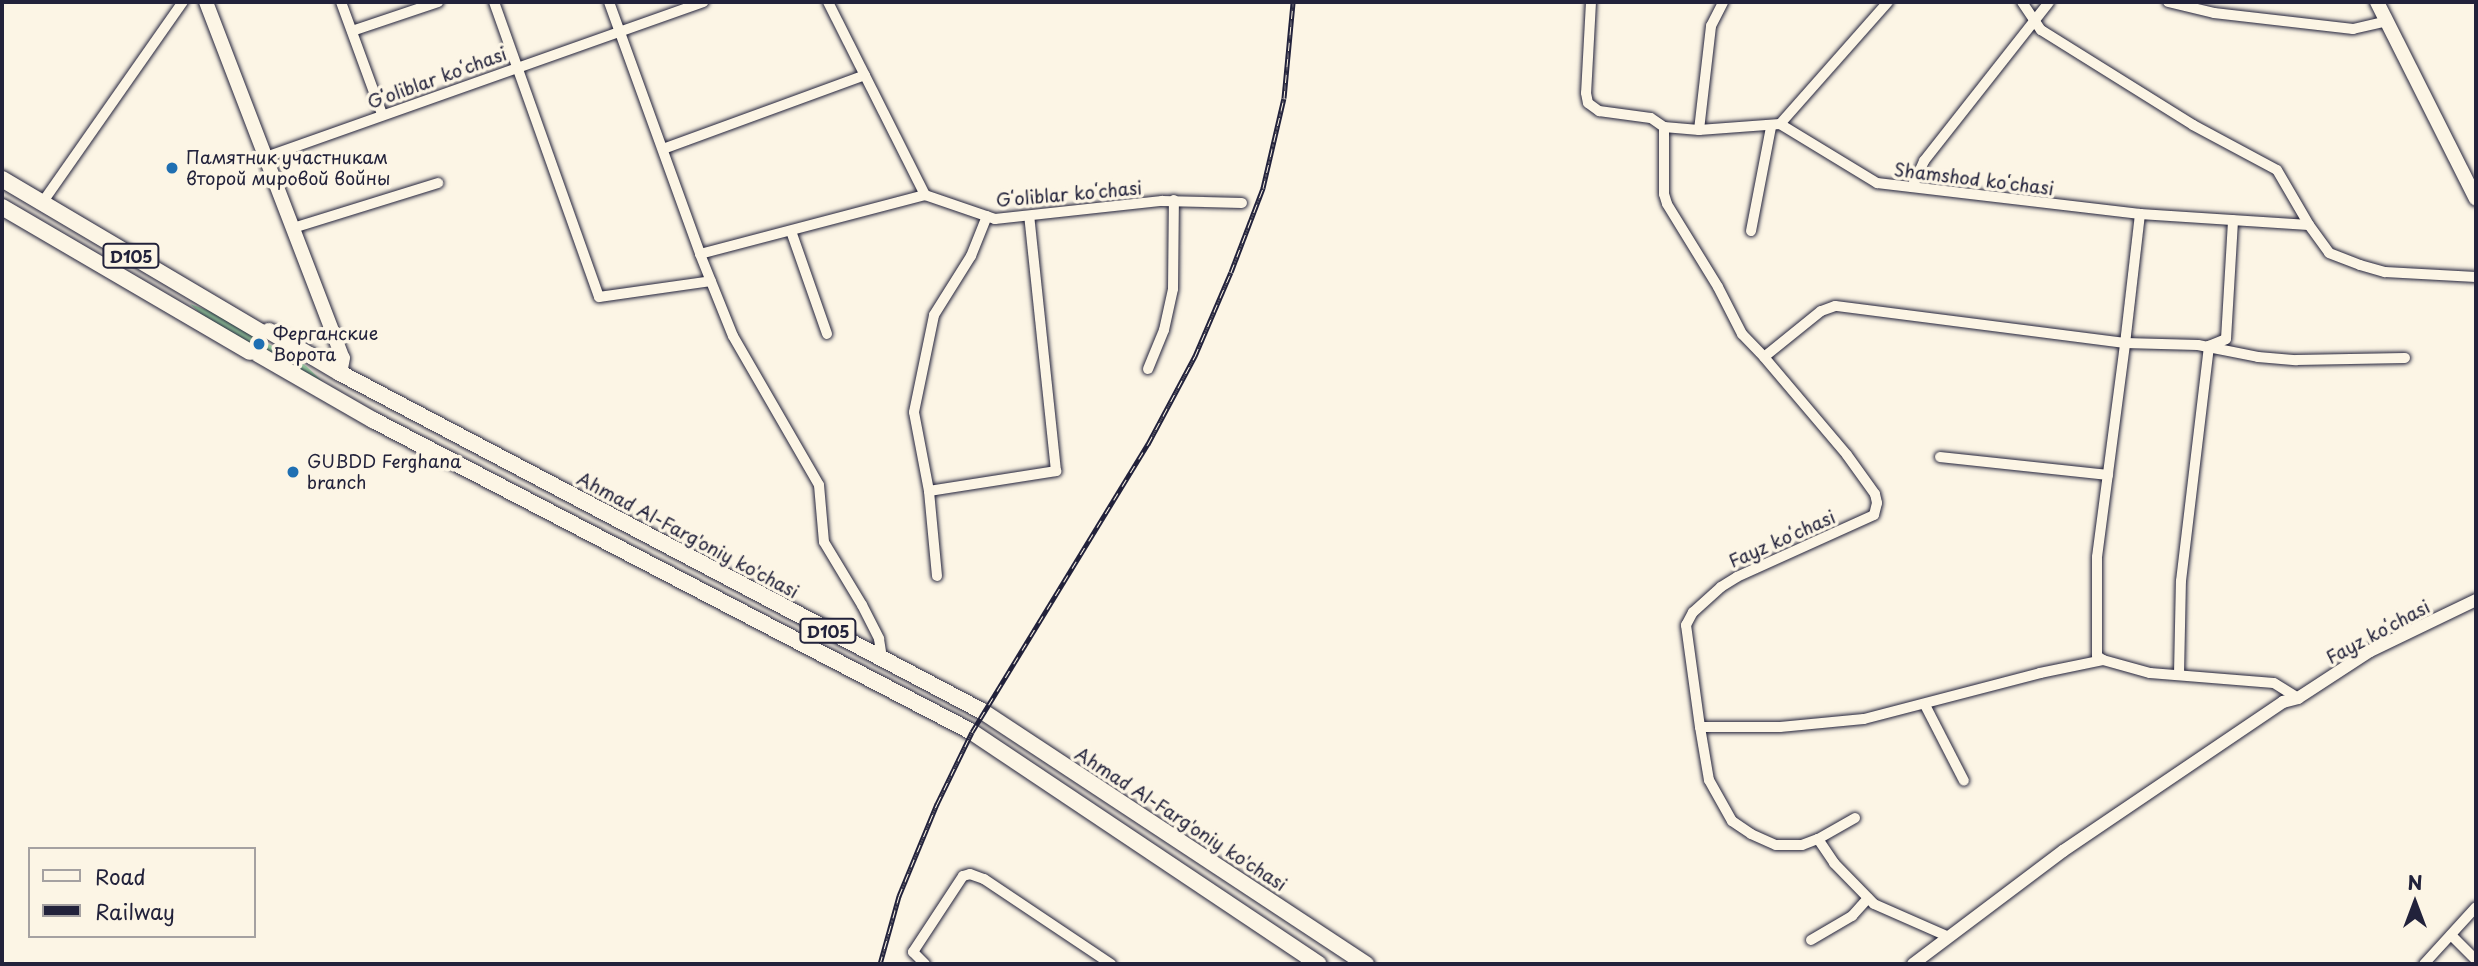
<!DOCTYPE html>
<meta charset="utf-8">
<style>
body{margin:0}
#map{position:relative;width:2478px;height:966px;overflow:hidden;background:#fcf5e5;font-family:"Playpen Sans",sans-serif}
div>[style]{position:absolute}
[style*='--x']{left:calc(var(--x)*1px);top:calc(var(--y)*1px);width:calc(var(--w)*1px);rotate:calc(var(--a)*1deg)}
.green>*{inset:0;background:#abe9b0}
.roads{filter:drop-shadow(0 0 2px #22223b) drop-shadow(0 0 2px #22223b)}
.minor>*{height:10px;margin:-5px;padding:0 5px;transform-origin:5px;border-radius:5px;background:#fcf5e5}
.tertiary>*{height:12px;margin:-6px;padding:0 6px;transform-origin:6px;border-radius:6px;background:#fcf5e5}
.secondary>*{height:14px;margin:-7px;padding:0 7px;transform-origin:7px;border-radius:7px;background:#fcf5e5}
.trunk>*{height:16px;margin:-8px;padding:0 8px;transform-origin:8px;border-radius:8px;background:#fcf5e5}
.rail>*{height:5px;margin-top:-2.5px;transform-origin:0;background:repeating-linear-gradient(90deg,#fcf5e5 0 8px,#22223b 0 16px);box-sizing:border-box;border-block:2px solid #22223b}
.dots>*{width:19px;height:19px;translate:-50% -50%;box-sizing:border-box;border:4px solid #fcf5e5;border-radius:50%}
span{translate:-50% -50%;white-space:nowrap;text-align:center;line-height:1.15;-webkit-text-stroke:7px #fcf5e5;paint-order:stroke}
.shield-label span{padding:2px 5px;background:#fcf5e5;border:2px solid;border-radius:5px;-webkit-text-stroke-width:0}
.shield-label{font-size:16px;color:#22223b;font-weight:700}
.street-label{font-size:18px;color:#22223b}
.poi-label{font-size:18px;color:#22223b}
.left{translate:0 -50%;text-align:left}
.frame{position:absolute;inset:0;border:4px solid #22223b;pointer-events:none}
.legend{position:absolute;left:28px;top:847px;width:228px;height:91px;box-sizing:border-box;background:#fcf5e5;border:2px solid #a5a1a1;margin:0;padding:9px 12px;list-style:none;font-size:21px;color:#22223b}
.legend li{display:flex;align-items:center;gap:14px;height:35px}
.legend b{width:35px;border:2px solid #a5a1a1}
.north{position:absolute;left:2380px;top:868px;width:70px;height:70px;-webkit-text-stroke:5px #fcf5e5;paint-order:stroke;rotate:0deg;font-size:19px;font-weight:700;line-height:28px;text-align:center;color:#22223b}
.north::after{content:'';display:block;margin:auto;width:24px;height:32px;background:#22223b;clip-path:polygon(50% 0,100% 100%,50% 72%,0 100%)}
</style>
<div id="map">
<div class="green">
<i style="clip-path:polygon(190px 304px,216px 313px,306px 366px,323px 382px,299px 376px,210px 322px)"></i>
</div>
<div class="roads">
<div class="minor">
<i style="--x:341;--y:2;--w:119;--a:69.9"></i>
<i style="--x:494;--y:2;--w:313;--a:70.4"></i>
<i style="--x:599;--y:297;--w:113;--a:-8.1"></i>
<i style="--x:609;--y:2;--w:268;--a:70.1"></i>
<i style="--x:700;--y:254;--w:88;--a:68.1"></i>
<i style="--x:733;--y:336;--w:172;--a:60"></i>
<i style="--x:819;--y:485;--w:57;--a:85"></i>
<i style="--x:824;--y:542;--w:74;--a:58.9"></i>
<i style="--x:862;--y:605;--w:38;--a:63"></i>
<i style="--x:879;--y:639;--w:20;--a:81"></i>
<i style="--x:828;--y:2;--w:216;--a:63.3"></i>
<i style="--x:1591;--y:2;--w:91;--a:93.1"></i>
<i style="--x:1586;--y:93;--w:10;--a:79"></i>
<i style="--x:1588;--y:103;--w:14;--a:36"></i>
<i style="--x:1599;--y:111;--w:52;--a:7.7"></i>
<i style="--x:1651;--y:118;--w:16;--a:35"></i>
<i style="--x:2022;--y:2;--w:34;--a:56"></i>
<i style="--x:2041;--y:30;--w:179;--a:32"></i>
<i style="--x:2193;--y:125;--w:95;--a:28.2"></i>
<i style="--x:2277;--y:170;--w:64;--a:59.8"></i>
<i style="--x:2168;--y:2;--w:47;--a:13.4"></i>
<i style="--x:2214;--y:13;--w:140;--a:6.6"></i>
<i style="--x:2353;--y:29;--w:35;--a:-13"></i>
<i style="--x:352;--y:31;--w:91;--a:-18.6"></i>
<i style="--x:1780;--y:124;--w:163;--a:-48.5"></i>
<i style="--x:1664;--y:127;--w:35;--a:5"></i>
<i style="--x:1699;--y:130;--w:81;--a:-4.2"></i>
<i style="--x:1780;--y:124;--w:114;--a:31.3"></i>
<i style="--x:1877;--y:183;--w:265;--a:6.7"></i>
<i style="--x:2140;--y:214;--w:169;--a:3.7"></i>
<i style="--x:2309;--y:225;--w:34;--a:54"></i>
<i style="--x:2329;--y:253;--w:33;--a:21"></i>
<i style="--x:2360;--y:265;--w:26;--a:16"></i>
<i style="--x:2385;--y:272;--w:91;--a:3.1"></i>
<i style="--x:1664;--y:127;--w:67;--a:90"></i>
<i style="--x:1664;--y:194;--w:10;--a:73"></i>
<i style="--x:1667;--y:204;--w:97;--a:58.4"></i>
<i style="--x:1718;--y:287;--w:53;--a:62.9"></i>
<i style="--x:1742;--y:334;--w:32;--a:46"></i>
<i style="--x:1699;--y:130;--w:105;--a:-83.4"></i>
<i style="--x:1711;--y:26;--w:27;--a:-63"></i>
<i style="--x:663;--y:149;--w:215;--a:-20.1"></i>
<i style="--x:266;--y:157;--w:464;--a:-19.5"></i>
<i style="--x:1912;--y:187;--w:29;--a:-65"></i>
<i style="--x:1924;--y:161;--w:202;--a:-51.8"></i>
<i style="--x:42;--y:203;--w:246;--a:-55"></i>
<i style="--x:2140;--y:214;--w:130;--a:96.6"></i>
<i style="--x:2125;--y:343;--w:292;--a:-172.7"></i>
<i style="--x:1835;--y:306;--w:15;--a:160"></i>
<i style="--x:1821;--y:311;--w:73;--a:141.1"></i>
<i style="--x:1764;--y:357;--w:128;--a:49.7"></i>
<i style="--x:1847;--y:455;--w:48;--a:54.3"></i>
<i style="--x:1875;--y:494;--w:9;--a:77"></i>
<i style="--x:1877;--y:503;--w:12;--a:104"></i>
<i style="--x:1874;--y:515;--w:150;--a:155.7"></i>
<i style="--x:1737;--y:577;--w:19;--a:148"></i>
<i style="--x:1721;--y:587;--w:38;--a:138"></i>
<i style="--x:1693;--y:612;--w:15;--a:118"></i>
<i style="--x:1686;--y:625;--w:103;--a:82.2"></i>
<i style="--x:1700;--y:727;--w:80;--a:0"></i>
<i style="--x:1780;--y:727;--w:84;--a:-5.4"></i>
<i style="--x:1864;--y:719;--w:182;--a:-14.6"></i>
<i style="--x:2040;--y:673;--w:64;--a:-11.7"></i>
<i style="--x:2103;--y:660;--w:49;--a:15.5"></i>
<i style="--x:2150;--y:673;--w:124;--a:4.6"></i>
<i style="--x:2274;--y:683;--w:28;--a:32"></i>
<i style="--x:293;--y:228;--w:152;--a:-17.2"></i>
<i style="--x:791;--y:231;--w:109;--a:70.7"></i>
<i style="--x:1751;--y:231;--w:106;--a:-79.1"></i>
<i style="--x:700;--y:254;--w:233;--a:-14.7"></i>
<i style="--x:925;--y:195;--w:74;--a:18.9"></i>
<i style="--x:995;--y:219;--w:168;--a:-6.2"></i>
<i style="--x:1162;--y:201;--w:80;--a:1.4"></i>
<i style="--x:1148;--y:369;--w:42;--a:-67.7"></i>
<i style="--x:1164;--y:330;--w:42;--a:-77.6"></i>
<i style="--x:1173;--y:289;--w:89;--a:-89.4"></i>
<i style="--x:1940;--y:457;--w:169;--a:6.1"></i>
<i style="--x:929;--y:491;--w:129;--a:-8.9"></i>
<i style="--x:1056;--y:471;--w:256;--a:-96"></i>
<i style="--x:937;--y:576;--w:85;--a:-95.4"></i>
<i style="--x:929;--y:491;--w:80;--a:-100.8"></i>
<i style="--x:914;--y:412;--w:99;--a:-78.3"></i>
<i style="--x:934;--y:315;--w:70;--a:-57.9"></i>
<i style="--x:971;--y:256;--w:43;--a:-68.2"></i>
<i style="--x:2103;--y:660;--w:7;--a:-146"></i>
<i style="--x:2097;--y:656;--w:99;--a:-90"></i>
<i style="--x:2097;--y:557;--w:216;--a:-82.5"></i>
<i style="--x:2125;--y:343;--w:73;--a:1.6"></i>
<i style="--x:2198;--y:345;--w:61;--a:11.3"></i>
<i style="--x:2258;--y:357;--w:38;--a:5"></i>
<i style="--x:2296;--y:360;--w:109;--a:-1.1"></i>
<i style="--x:2179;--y:674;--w:93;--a:-88.8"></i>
<i style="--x:2181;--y:581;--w:237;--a:-83.2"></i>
<i style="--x:2209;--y:346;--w:18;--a:-22"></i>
<i style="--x:2226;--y:339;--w:119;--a:-86.6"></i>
<i style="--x:1925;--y:705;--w:85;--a:62.8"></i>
<i style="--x:1700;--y:727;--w:54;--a:80.4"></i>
<i style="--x:1709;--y:780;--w:47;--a:60.7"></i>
<i style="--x:1732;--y:821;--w:23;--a:34"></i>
<i style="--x:1751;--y:834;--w:27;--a:24"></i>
<i style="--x:1776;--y:845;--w:26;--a:0"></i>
<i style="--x:1802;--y:845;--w:17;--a:-21"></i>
<i style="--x:1855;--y:818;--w:43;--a:150.4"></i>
<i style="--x:1818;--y:839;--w:29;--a:56"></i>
<i style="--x:1834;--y:863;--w:57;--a:45.7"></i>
<i style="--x:1874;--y:904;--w:82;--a:23.7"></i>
<i style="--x:2451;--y:935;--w:35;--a:45"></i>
<i style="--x:1811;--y:940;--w:48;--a:-30.3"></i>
<i style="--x:1852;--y:916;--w:24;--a:-48"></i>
<i style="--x:925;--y:964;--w:17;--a:-135"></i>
<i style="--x:913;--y:952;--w:91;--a:-56.7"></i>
<i style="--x:963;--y:876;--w:7;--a:-16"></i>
<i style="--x:970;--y:874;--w:15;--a:20"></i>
<i style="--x:984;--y:879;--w:153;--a:33.8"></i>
<i style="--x:2424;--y:964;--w:77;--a:-47.6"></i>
</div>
<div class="tertiary">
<i style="--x:1913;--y:964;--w:188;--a:-37"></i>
<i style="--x:2063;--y:851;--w:266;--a:-34.1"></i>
<i style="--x:2283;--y:702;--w:16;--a:-15"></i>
<i style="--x:2298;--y:698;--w:86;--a:-33.1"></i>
<i style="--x:2370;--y:651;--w:118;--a:-25.7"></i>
</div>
<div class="secondary">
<i style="--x:206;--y:2;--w:381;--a:69"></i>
<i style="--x:343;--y:358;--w:15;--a:101"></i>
<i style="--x:2377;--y:2;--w:220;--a:63.3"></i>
</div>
<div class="trunk">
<i style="--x:2;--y:179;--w:301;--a:30.6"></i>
<i style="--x:2;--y:207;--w:287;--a:30.3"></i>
<i style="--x:269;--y:331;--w:82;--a:30.6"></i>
<i style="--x:340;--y:373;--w:726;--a:27.77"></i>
<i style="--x:982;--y:711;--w:460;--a:33.4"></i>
<i style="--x:258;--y:354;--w:133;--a:29.9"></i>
<i style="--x:373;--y:420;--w:675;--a:27.51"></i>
<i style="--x:972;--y:732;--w:417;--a:33.8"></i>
</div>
</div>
<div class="rail">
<i style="--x:880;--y:964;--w:71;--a:-74.4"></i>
<i style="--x:899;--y:896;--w:100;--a:-67.6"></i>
<i style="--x:937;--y:804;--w:80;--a:-64.1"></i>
<i style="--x:972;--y:732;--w:338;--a:-58.6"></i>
<i style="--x:1148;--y:444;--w:100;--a:-61.9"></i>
<i style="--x:1195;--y:356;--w:91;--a:-66.8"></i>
<i style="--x:1231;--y:272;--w:90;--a:-69.1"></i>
<i style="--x:1263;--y:188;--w:92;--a:-76.9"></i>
<i style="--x:1284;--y:98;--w:96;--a:-84.6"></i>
</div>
<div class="dots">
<i style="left:172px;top:168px;background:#1f6fb2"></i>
<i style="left:259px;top:344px;background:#1f6fb2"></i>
<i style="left:293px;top:472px;background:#1f6fb2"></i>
</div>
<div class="shield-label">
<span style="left:131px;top:256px">D105</span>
<span style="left:828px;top:631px">D105</span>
</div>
<div class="street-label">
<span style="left:437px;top:78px;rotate:-20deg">Gʻoliblar koʻchasi</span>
<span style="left:1974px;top:179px;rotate:7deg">Shamshod koʻchasi</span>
<span style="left:1069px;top:194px;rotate:-5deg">Gʻoliblar koʻchasi</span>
<span style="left:688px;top:535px;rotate:28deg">Ahmad Al-Farg'oniy ko'chasi</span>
<span style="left:1782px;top:539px;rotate:-24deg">Fayz koʻchasi</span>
<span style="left:2378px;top:632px;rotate:-28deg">Fayz koʻchasi</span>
<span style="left:1181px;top:819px;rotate:33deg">Ahmad Al-Farg'oniy ko'chasi</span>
</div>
<div class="poi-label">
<span class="left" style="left:186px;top:168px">Памятник участникам<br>второй мировой войны</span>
<span class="left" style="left:273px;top:344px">Ферганские<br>Ворота</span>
<span class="left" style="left:307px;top:472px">GUBDD Ferghana<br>branch</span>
</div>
<div class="frame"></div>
<ul class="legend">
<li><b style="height:9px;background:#fcf5e5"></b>Road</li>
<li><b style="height:9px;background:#22223b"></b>Railway</li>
</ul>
<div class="north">N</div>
</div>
